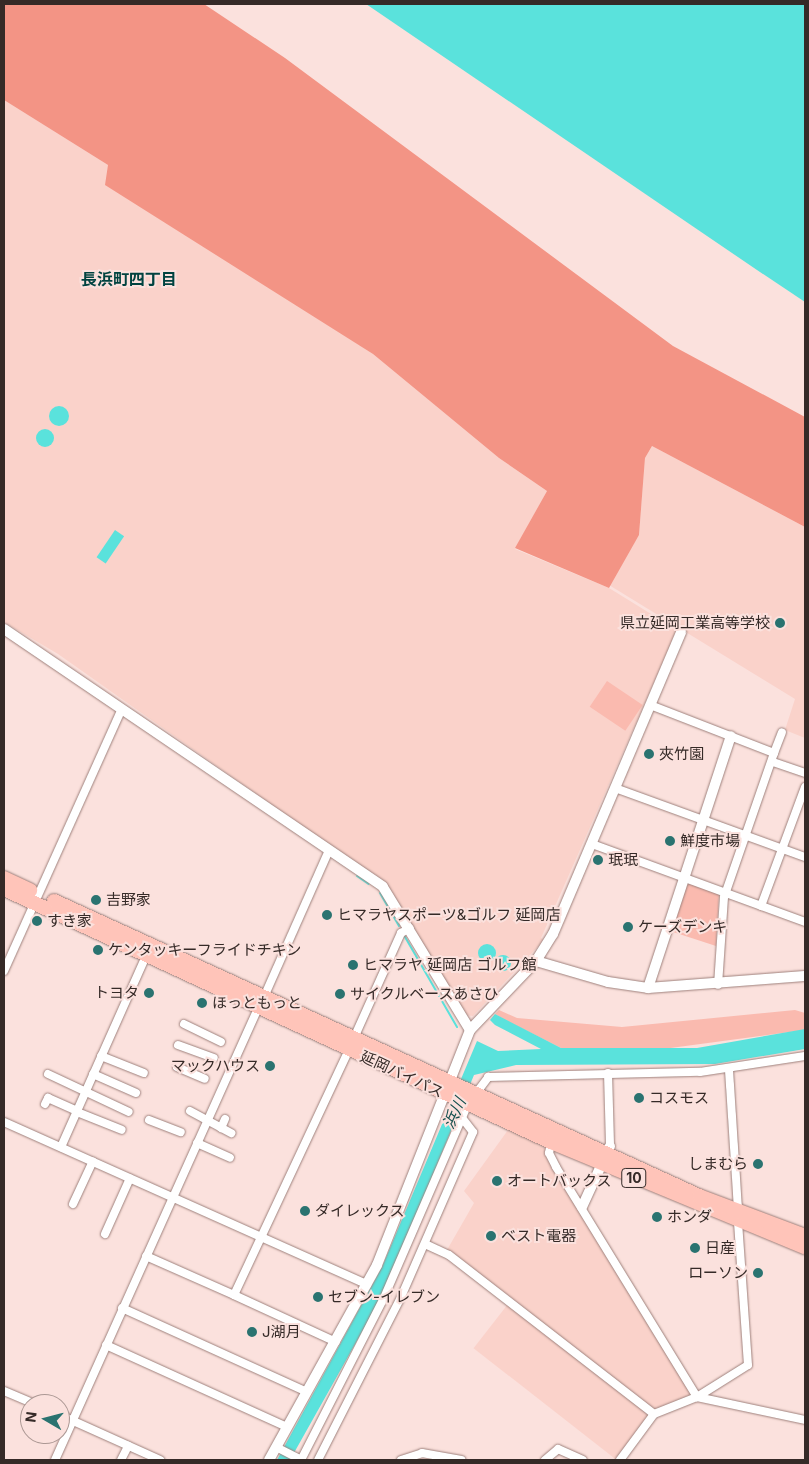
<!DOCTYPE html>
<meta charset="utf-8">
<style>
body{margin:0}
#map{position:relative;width:809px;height:1464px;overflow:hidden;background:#fbe1dd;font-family:Inter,"Noto Sans JP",sans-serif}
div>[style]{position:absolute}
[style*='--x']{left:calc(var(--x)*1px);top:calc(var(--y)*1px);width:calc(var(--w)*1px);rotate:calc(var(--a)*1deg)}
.built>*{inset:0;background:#fad2ca;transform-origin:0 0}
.green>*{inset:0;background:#fabaaf;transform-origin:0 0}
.forest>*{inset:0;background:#f39485}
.water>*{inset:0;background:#5ae2dc;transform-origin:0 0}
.round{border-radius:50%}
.stream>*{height:2px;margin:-1px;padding:0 1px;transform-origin:1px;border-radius:1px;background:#5ae2dc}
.roads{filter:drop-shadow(0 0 1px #9e817c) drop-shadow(0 0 1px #9e817c)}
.street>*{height:8px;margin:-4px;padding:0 4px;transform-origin:4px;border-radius:4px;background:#fff}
.secondary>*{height:10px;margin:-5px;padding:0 5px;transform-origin:5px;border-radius:5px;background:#fff}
.highway>*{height:14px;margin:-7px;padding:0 7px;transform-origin:7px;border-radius:7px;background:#ffc4b9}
.dots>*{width:14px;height:14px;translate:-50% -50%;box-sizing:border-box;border:2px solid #fbe1dd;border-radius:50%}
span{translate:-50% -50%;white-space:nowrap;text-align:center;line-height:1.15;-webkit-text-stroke:4px #fbe1dd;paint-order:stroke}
.shield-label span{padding:1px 4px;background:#fbe1dd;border:1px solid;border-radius:4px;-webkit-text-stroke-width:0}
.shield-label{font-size:14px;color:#352a27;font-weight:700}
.poi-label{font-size:15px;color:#352a27}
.right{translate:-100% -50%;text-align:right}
.left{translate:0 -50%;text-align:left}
.street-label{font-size:15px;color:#352a27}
.neighbourhood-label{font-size:16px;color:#004340;font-weight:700}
.water-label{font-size:16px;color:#124e4c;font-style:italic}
.frame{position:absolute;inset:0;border:5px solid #352a27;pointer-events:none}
.north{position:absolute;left:20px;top:1394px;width:50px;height:50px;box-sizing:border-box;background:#fbe1dd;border:1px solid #ac9894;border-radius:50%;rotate:278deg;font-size:14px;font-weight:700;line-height:20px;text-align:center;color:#352a27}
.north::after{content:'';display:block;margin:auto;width:18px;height:22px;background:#2a7370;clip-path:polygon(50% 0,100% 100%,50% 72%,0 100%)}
</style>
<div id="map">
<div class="built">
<i style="clip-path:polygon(4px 100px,108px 165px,373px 354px,499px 458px,547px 491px,515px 549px,609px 588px,677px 630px,541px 938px,544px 940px,473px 1016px,465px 1015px,387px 886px,58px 654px,4px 622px)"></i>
<i style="clip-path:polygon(652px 446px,805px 527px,805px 738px,785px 730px,795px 699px,609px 585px,639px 535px,645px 458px)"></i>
<i style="clip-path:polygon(508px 1130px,541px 1143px,693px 1396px,655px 1411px,447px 1250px,474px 1203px,464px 1191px)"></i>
<i style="left:508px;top:1304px;width:180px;height:56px;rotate:38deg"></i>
</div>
<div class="green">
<i style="left:607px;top:681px;width:43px;height:31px;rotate:34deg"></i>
<i style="clip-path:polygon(687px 882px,719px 893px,716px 946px,670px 931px)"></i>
<i style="clip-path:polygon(499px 1010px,517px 1018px,622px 1027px,795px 1010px,805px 1013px,805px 1030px,663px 1049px,561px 1048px,507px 1021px,495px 1014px)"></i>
</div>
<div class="forest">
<i style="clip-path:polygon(4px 4px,204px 4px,285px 58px,673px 346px,805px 417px,805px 527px,652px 446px,645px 458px,639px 535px,609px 588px,515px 548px,547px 491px,499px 458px,373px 354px,105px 185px,108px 165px,4px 100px)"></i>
</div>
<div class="water">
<i style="clip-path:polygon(366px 4px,805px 4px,805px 302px,757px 270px)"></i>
<i class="round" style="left:49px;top:406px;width:20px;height:20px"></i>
<i class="round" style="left:36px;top:429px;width:18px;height:18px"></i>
<i style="left:115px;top:530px;width:11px;height:33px;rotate:34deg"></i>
<i class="round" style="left:478px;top:944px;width:18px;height:18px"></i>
<i class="round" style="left:495px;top:955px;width:16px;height:16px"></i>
<i style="clip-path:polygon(495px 1014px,561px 1048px,697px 1048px,805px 1029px,805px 1049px,715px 1064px,516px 1065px,474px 1075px,385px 1291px,290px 1460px,277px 1460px,382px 1267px,477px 1041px,498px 1051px,541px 1049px,495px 1025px,490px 1020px)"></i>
</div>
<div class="stream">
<i style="--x:357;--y:876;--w:14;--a:34"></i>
<i style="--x:380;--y:893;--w:38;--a:60"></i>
<i style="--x:405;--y:937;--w:104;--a:60"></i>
</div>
<div class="roads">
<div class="street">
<i style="--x:650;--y:705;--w:133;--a:21.2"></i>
<i style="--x:774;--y:753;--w:152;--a:109.1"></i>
<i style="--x:724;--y:897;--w:88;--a:93.9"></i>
<i style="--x:774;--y:753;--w:22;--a:-69"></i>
<i style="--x:773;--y:762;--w:34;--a:19"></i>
<i style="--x:615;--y:788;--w:202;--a:20"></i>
<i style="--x:592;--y:844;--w:227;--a:20.1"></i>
<i style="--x:761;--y:906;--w:127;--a:-69.7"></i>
<i style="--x:4;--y:971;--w:287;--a:-65.8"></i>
<i style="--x:264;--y:997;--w:161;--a:-66.1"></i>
<i style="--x:184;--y:1024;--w:41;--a:25.9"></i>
<i style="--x:354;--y:1038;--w:115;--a:-65.9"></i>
<i style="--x:401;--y:933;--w:10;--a:-29"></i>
<i style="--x:178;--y:1045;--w:38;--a:20"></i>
<i style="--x:101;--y:1056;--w:46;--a:21.6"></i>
<i style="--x:177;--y:1067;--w:30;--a:23"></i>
<i style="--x:729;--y:1070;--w:141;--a:86.3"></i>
<i style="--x:608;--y:1073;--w:73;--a:88.4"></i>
<i style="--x:48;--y:1074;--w:89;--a:25.1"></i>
<i style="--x:93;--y:1074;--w:47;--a:23.8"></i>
<i style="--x:45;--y:1104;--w:7;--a:-63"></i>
<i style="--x:48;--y:1098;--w:32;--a:24"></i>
<i style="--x:190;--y:1111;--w:47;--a:28.2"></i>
<i style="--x:77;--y:1112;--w:48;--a:21.8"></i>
<i style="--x:149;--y:1120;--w:34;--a:21"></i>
<i style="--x:4;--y:1122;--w:398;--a:24.1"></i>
<i style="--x:221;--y:1128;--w:10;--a:-66"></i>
<i style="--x:551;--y:1142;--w:11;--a:100"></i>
<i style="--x:549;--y:1153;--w:16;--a:63"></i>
<i style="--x:556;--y:1167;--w:270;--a:58.5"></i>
<i style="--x:697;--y:1397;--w:60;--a:-32.1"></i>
<i style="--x:748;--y:1365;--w:143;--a:-94"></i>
<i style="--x:197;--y:1143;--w:36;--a:24"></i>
<i style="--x:61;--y:1147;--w:211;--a:-66"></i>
<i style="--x:73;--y:1204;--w:47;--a:-65.1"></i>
<i style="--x:105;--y:1234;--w:61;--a:-65.9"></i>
<i style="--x:425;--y:1244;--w:26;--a:25"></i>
<i style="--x:449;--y:1255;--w:259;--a:37.8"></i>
<i style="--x:146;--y:1256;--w:96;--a:23.9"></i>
<i style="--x:234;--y:1295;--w:272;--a:-64.9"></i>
<i style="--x:234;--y:1295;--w:112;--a:24.7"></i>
<i style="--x:122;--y:1308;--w:203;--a:24.4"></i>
<i style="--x:106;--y:1345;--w:199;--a:24.4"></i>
<i style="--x:4;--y:1391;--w:34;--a:23"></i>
<i style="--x:60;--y:1415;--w:110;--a:24.2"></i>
<i style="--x:276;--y:1447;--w:29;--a:27"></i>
<i style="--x:55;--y:1460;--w:497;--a:-65.8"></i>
<i style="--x:121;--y:1460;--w:16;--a:-63"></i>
<i style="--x:301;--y:1460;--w:180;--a:-62.9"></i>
<i style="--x:383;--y:1300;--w:214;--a:-66.6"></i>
<i style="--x:468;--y:1104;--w:34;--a:-53"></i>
<i style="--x:488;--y:1077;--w:212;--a:-1.4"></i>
<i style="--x:700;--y:1072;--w:106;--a:-8.7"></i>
<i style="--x:318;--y:1460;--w:183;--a:-63"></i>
<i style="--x:401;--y:1297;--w:180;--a:-66.4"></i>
<i style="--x:473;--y:1132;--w:18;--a:-128"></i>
<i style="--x:401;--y:1460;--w:22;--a:-18"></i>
<i style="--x:422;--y:1453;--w:40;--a:10"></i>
<i style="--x:545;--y:1460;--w:17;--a:-40"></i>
<i style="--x:558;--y:1449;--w:27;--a:24"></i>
<i style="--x:620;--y:1460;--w:57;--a:-53.5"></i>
<i style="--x:654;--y:1414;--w:46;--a:-21.6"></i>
<i style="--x:697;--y:1397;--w:110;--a:12"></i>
</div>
<div class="secondary">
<i style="--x:4;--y:629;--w:458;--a:34.2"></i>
<i style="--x:383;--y:887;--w:167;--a:58.7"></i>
<i style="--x:536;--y:961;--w:75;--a:16.3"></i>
<i style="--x:608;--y:982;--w:40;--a:8.5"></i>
<i style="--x:648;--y:988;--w:157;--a:-4.4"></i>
<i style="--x:648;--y:988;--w:265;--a:-71.8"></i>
<i style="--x:582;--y:1207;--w:67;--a:-65.3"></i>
<i style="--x:269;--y:1460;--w:223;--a:-61"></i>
<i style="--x:377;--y:1265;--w:253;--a:-68.4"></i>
<i style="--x:470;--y:1030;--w:95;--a:-46.3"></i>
<i style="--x:536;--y:961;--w:32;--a:-58"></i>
<i style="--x:553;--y:934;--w:328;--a:-67"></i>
</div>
<div class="highway">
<i style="--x:4;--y:878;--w:29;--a:25"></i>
<i style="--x:4;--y:889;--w:603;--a:24.82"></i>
<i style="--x:551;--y:1142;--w:275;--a:22.5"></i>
<i style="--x:54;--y:901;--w:709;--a:24.58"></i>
<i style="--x:699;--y:1196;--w:113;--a:20.7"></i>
</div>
</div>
<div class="dots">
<i style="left:780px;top:623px;background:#2a7370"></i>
<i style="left:649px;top:754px;background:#2a7370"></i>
<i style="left:670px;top:841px;background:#2a7370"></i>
<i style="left:598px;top:860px;background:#2a7370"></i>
<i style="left:96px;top:900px;background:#2a7370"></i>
<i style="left:327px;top:915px;background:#2a7370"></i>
<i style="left:37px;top:921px;background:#2a7370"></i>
<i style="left:628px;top:927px;background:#2a7370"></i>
<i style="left:98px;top:950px;background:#2a7370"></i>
<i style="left:353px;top:965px;background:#2a7370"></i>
<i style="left:149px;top:993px;background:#2a7370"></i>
<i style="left:340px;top:994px;background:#2a7370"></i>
<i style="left:202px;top:1003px;background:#2a7370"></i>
<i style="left:270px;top:1066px;background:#2a7370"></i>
<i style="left:639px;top:1098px;background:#2a7370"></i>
<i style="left:758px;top:1164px;background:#2a7370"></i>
<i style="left:497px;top:1181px;background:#2a7370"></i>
<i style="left:305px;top:1211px;background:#2a7370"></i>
<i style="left:657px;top:1217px;background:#2a7370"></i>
<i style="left:491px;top:1236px;background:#2a7370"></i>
<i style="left:695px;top:1248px;background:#2a7370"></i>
<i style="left:758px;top:1273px;background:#2a7370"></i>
<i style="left:318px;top:1297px;background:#2a7370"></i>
<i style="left:252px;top:1332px;background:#2a7370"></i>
</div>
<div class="shield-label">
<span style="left:634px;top:1178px">10</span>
</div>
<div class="poi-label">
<span class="right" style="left:770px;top:623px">県立延岡工業高等学校</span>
<span class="left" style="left:659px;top:754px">夾竹園</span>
<span class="left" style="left:680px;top:841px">鮮度市場</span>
<span class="left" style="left:608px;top:860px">珉珉</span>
<span class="left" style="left:106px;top:900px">吉野家</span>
<span class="left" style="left:337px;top:915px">ヒマラヤスポーツ&amp;ゴルフ 延岡店</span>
<span class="left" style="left:47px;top:921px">すき家</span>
<span class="left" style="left:638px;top:927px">ケーズデンキ</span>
<span class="left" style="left:108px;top:950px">ケンタッキーフライドチキン</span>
<span class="left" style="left:363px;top:965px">ヒマラヤ 延岡店 ゴルフ館</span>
<span class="right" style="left:139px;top:993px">トヨタ</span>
<span class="left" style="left:350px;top:994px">サイクルベースあさひ</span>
<span class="left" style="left:212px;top:1003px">ほっともっと</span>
<span class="right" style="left:260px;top:1066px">マックハウス</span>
<span class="left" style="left:649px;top:1098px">コスモス</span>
<span class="right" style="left:748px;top:1164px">しまむら</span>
<span class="left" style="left:507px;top:1181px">オートバックス</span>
<span class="left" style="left:315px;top:1211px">ダイレックス</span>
<span class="left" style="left:667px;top:1217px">ホンダ</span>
<span class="left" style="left:501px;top:1236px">ベスト電器</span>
<span class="left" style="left:705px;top:1248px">日産</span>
<span class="right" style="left:748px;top:1273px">ローソン</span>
<span class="left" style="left:328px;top:1297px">セブン-イレブン</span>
<span class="left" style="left:262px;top:1332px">J湖月</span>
</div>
<div class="street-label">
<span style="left:402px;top:1074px;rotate:25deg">延岡バイパス</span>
</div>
<div class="neighbourhood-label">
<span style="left:129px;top:279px">長浜町四丁目</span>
</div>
<div class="water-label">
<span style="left:454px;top:1113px;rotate:-65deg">浜川</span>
</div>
<div class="frame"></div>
<div class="north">N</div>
</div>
